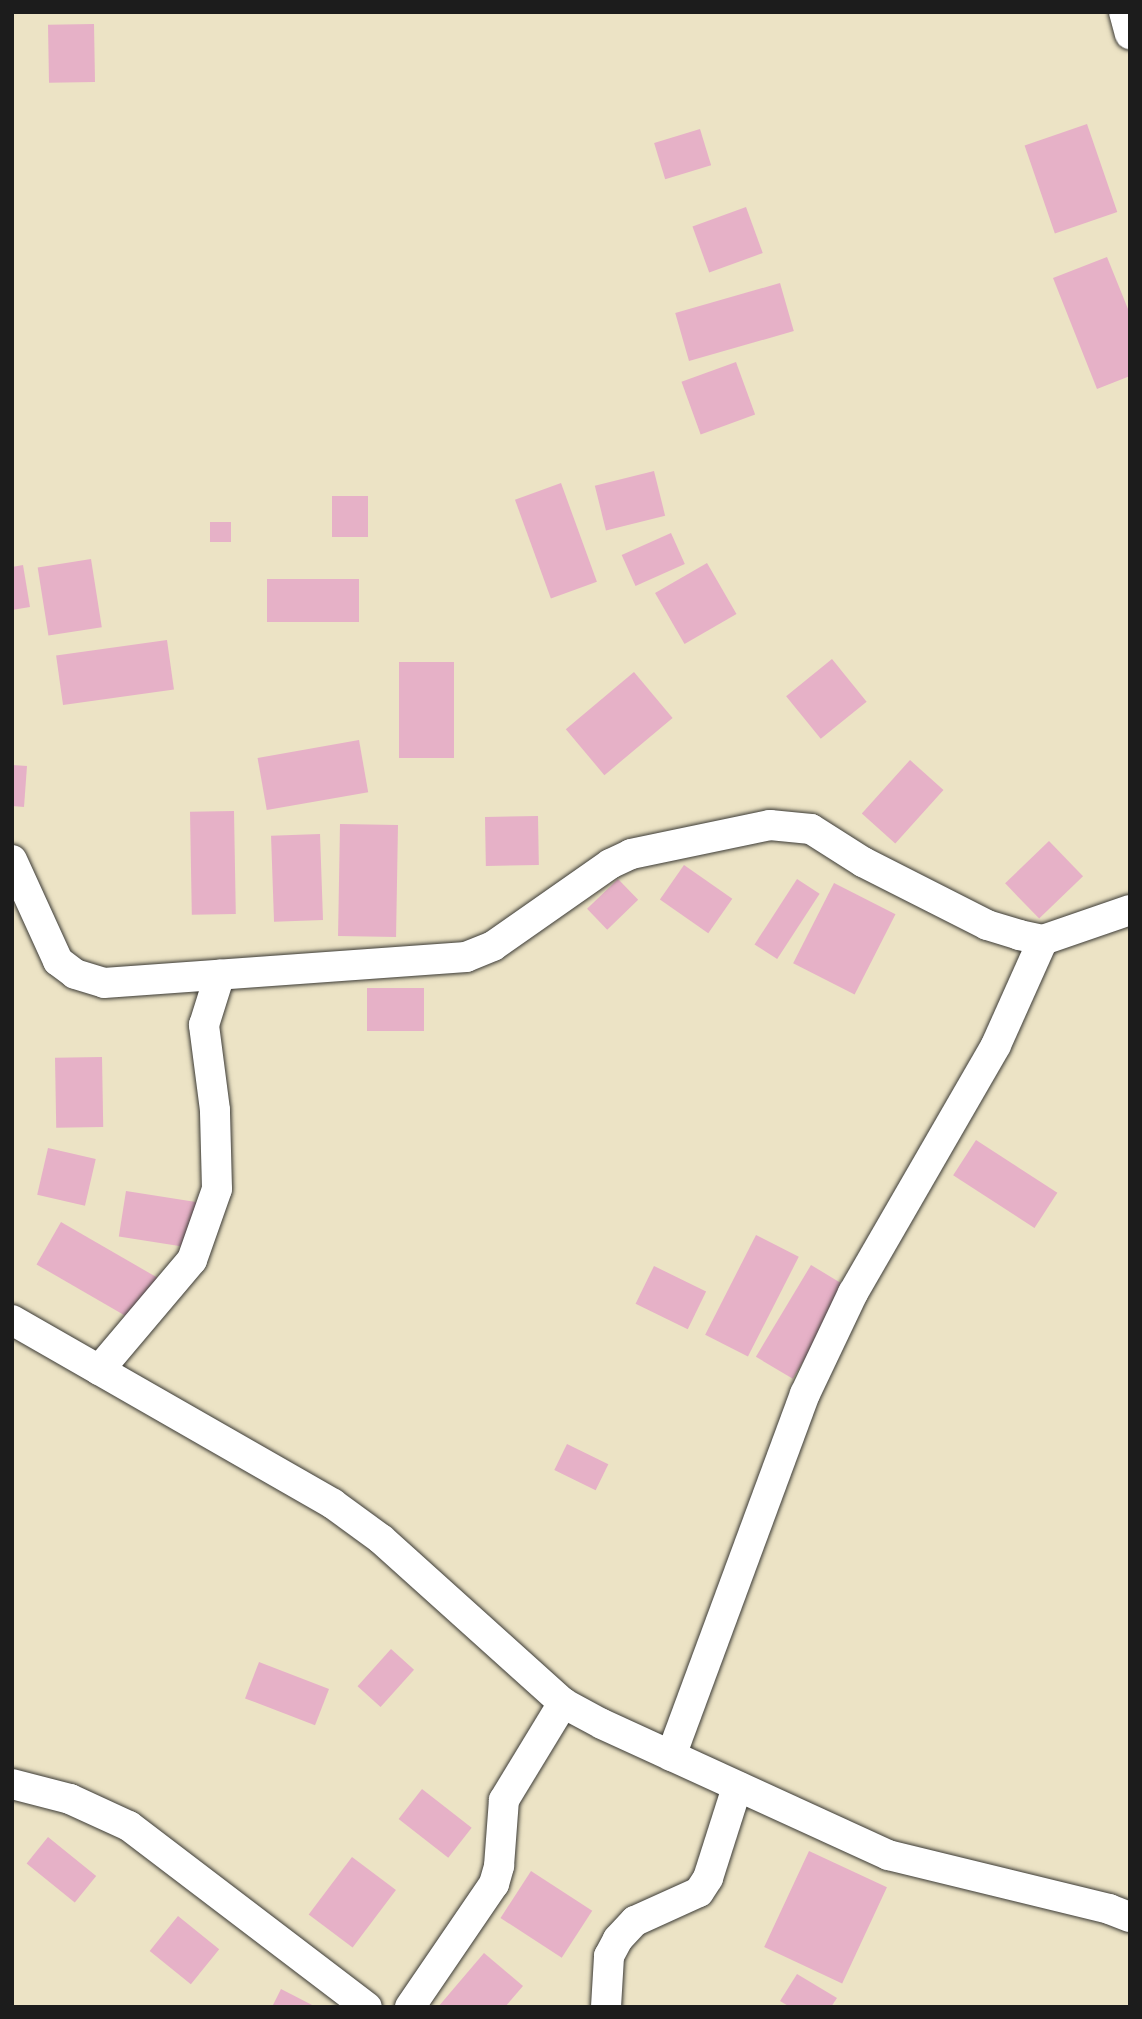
<!DOCTYPE html>
<style>
body{margin:0}
#map{position:relative;width:1142px;height:2019px;overflow:hidden;background:#ece3c5;font-family:"Sorts Mill Goudy",serif}
div>[style]{position:absolute}
[style*='--x']{left:calc(var(--x)*1px);top:calc(var(--y)*1px);width:calc(var(--w)*1px);rotate:calc(var(--a)*1deg)}
.building>*{inset:0;background:#e6b1c7;transform-origin:0 0}
.roads{filter:drop-shadow(0 0 2px #3b3a35) drop-shadow(0 0 2px #3b3a35)}
.minor>*{height:30px;margin:-15px;padding:0 15px;transform-origin:15px;border-radius:15px;background:#fff}
span{translate:-50% -50%;white-space:nowrap;text-align:center;line-height:1.15;-webkit-text-stroke:6px #f6f6f2;paint-order:stroke}
.frame{position:absolute;inset:0;border:14px solid #1c1c1c;pointer-events:none}
</style>
<div id="map">
<div class="building">
<i style="left:94px;top:24px;width:58px;height:46px;rotate:89deg"></i>
<i style="left:1087px;top:124px;width:93px;height:66px;rotate:71deg"></i>
<i style="left:700px;top:129px;width:38px;height:48px;rotate:73deg"></i>
<i style="left:746px;top:207px;width:49px;height:57px;rotate:70deg"></i>
<i style="clip-path:polygon(1107px 257px,1130px 314px,1130px 376px,1097px 389px,1053px 278px)"></i>
<i style="left:780px;top:283px;width:50px;height:109px;rotate:74deg"></i>
<i style="left:736px;top:362px;width:56px;height:58px;rotate:70deg"></i>
<i style="left:654px;top:471px;width:46px;height:61px;rotate:76deg"></i>
<i style="left:561px;top:483px;width:105px;height:49px;rotate:70deg"></i>
<i style="left:332px;top:496px;width:36px;height:41px"></i>
<i style="left:210px;top:522px;width:21px;height:20px"></i>
<i style="left:671px;top:533px;width:34px;height:54px;rotate:66deg"></i>
<i style="left:91px;top:559px;width:69px;height:54px;rotate:81deg"></i>
<i style="left:707px;top:563px;width:59px;height:60px;rotate:60deg"></i>
<i style="clip-path:polygon(23px 565px,30px 607px,12px 610px,12px 567px)"></i>
<i style="left:267px;top:579px;width:92px;height:43px"></i>
<i style="left:167px;top:640px;width:50px;height:112px;rotate:82deg"></i>
<i style="left:832px;top:659px;width:55px;height:59px;rotate:51deg"></i>
<i style="left:399px;top:662px;width:55px;height:96px"></i>
<i style="left:634px;top:672px;width:60px;height:89px;rotate:50deg"></i>
<i style="left:359px;top:740px;width:53px;height:103px;rotate:80deg"></i>
<i style="left:910px;top:760px;width:45px;height:72px;rotate:42deg"></i>
<i style="clip-path:polygon(12px 765px,27px 766px,24px 807px,12px 806px)"></i>
<i style="left:234px;top:811px;width:103px;height:44px;rotate:89deg"></i>
<i style="left:538px;top:816px;width:49px;height:53px;rotate:89deg"></i>
<i style="left:340px;top:824px;width:58px;height:112px;rotate:1deg"></i>
<i style="left:320px;top:834px;width:86px;height:49px;rotate:88deg"></i>
<i style="left:1049px;top:841px;width:49px;height:61px;rotate:46deg"></i>
<i style="left:684px;top:865px;width:59px;height:42px;rotate:35deg"></i>
<i style="left:618px;top:879px;width:29px;height:43px;rotate:46deg"></i>
<i style="left:797px;top:879px;width:27px;height:78px;rotate:33deg"></i>
<i style="left:834px;top:883px;width:69px;height:90px;rotate:27deg"></i>
<i style="left:367px;top:988px;width:57px;height:43px"></i>
<i style="left:102px;top:1057px;width:70px;height:47px;rotate:89deg"></i>
<i style="left:976px;top:1140px;width:97px;height:42px;rotate:33deg"></i>
<i style="left:48px;top:1148px;width:49px;height:48px;rotate:13deg"></i>
<i style="left:126px;top:1191px;width:74px;height:46px;rotate:9deg"></i>
<i style="left:61px;top:1222px;width:111px;height:49px;rotate:30deg"></i>
<i style="left:756px;top:1235px;width:48px;height:112px;rotate:27deg"></i>
<i style="left:811px;top:1265px;width:43px;height:107px;rotate:31deg"></i>
<i style="left:654px;top:1266px;width:58px;height:42px;rotate:26deg"></i>
<i style="left:567px;top:1444px;width:46px;height:29px;rotate:26deg"></i>
<i style="left:391px;top:1649px;width:31px;height:50px;rotate:42deg"></i>
<i style="left:259px;top:1662px;width:75px;height:39px;rotate:21deg"></i>
<i style="left:422px;top:1789px;width:63px;height:38px;rotate:38deg"></i>
<i style="left:48px;top:1837px;width:62px;height:34px;rotate:39deg"></i>
<i style="left:809px;top:1851px;width:86px;height:106px;rotate:25deg"></i>
<i style="left:352px;top:1857px;width:55px;height:72px;rotate:37deg"></i>
<i style="left:531px;top:1871px;width:73px;height:56px;rotate:33deg"></i>
<i style="left:178px;top:1916px;width:53px;height:45px;rotate:39deg"></i>
<i style="clip-path:polygon(484px 1953px,523px 1986px,505px 2007px,438px 2007px)"></i>
<i style="clip-path:polygon(797px 1974px,837px 1998px,831px 2007px,790px 2007px,780px 2001px)"></i>
<i style="clip-path:polygon(281px 1989px,316px 2007px,272px 2007px)"></i>
</div>
<div class="roads">
<div class="minor">
<i style="--x:1124;--y:12;--w:23;--a:75"></i>
<i style="--x:12;--y:860;--w:111;--a:65.5"></i>
<i style="--x:58;--y:961;--w:21;--a:37"></i>
<i style="--x:75;--y:974;--w:30;--a:17"></i>
<i style="--x:104;--y:983;--w:363;--a:-4.1"></i>
<i style="--x:466;--y:957;--w:29;--a:-22"></i>
<i style="--x:493;--y:946;--w:143;--a:-35"></i>
<i style="--x:610;--y:864;--w:23;--a:-25"></i>
<i style="--x:631;--y:854;--w:142;--a:-11.8"></i>
<i style="--x:770;--y:825;--w:41;--a:5.6"></i>
<i style="--x:811;--y:829;--w:62;--a:32.4"></i>
<i style="--x:863;--y:862;--w:139;--a:26.9"></i>
<i style="--x:987;--y:925;--w:34;--a:17"></i>
<i style="--x:1019;--y:935;--w:25;--a:12"></i>
<i style="--x:1043;--y:940;--w:92;--a:-19"></i>
<i style="--x:12;--y:1320;--w:370;--a:29.8"></i>
<i style="--x:333;--y:1504;--w:59;--a:36.1"></i>
<i style="--x:381;--y:1539;--w:245;--a:42"></i>
<i style="--x:563;--y:1703;--w:44;--a:28.3"></i>
<i style="--x:602;--y:1724;--w:315;--a:24.6"></i>
<i style="--x:888;--y:1855;--w:228;--a:13.7"></i>
<i style="--x:1109;--y:1909;--w:22;--a:21"></i>
<i style="--x:99;--y:1370;--w:144;--a:-49.8"></i>
<i style="--x:192;--y:1260;--w:75;--a:-70.6"></i>
<i style="--x:217;--y:1189;--w:79;--a:-91.5"></i>
<i style="--x:215;--y:1110;--w:86;--a:-97.4"></i>
<i style="--x:204;--y:1025;--w:53;--a:-72.6"></i>
<i style="--x:671;--y:1756;--w:386;--a:-69.7"></i>
<i style="--x:805;--y:1394;--w:112;--a:-64.6"></i>
<i style="--x:853;--y:1293;--w:286;--a:-60"></i>
<i style="--x:996;--y:1045;--w:115;--a:-65.9"></i>
<i style="--x:12;--y:1784;--w:60;--a:14.5"></i>
<i style="--x:70;--y:1799;--w:65;--a:24.6"></i>
<i style="--x:129;--y:1826;--w:299;--a:37.3"></i>
<i style="--x:410;--y:2007;--w:149;--a:-55.7"></i>
<i style="--x:494;--y:1884;--w:19;--a:-74"></i>
<i style="--x:499;--y:1866;--w:66;--a:-85.7"></i>
<i style="--x:504;--y:1800;--w:114;--a:-58.7"></i>
<i style="--x:606;--y:2007;--w:51;--a:-86.6"></i>
<i style="--x:609;--y:1956;--w:19;--a:-62"></i>
<i style="--x:618;--y:1939;--w:25;--a:-47"></i>
<i style="--x:635;--y:1921;--w:70;--a:-24.4"></i>
<i style="--x:699;--y:1892;--w:17;--a:-57"></i>
<i style="--x:708;--y:1878;--w:96;--a:-72.3"></i>
</div>
</div>
<div class="frame"></div>
</div>
